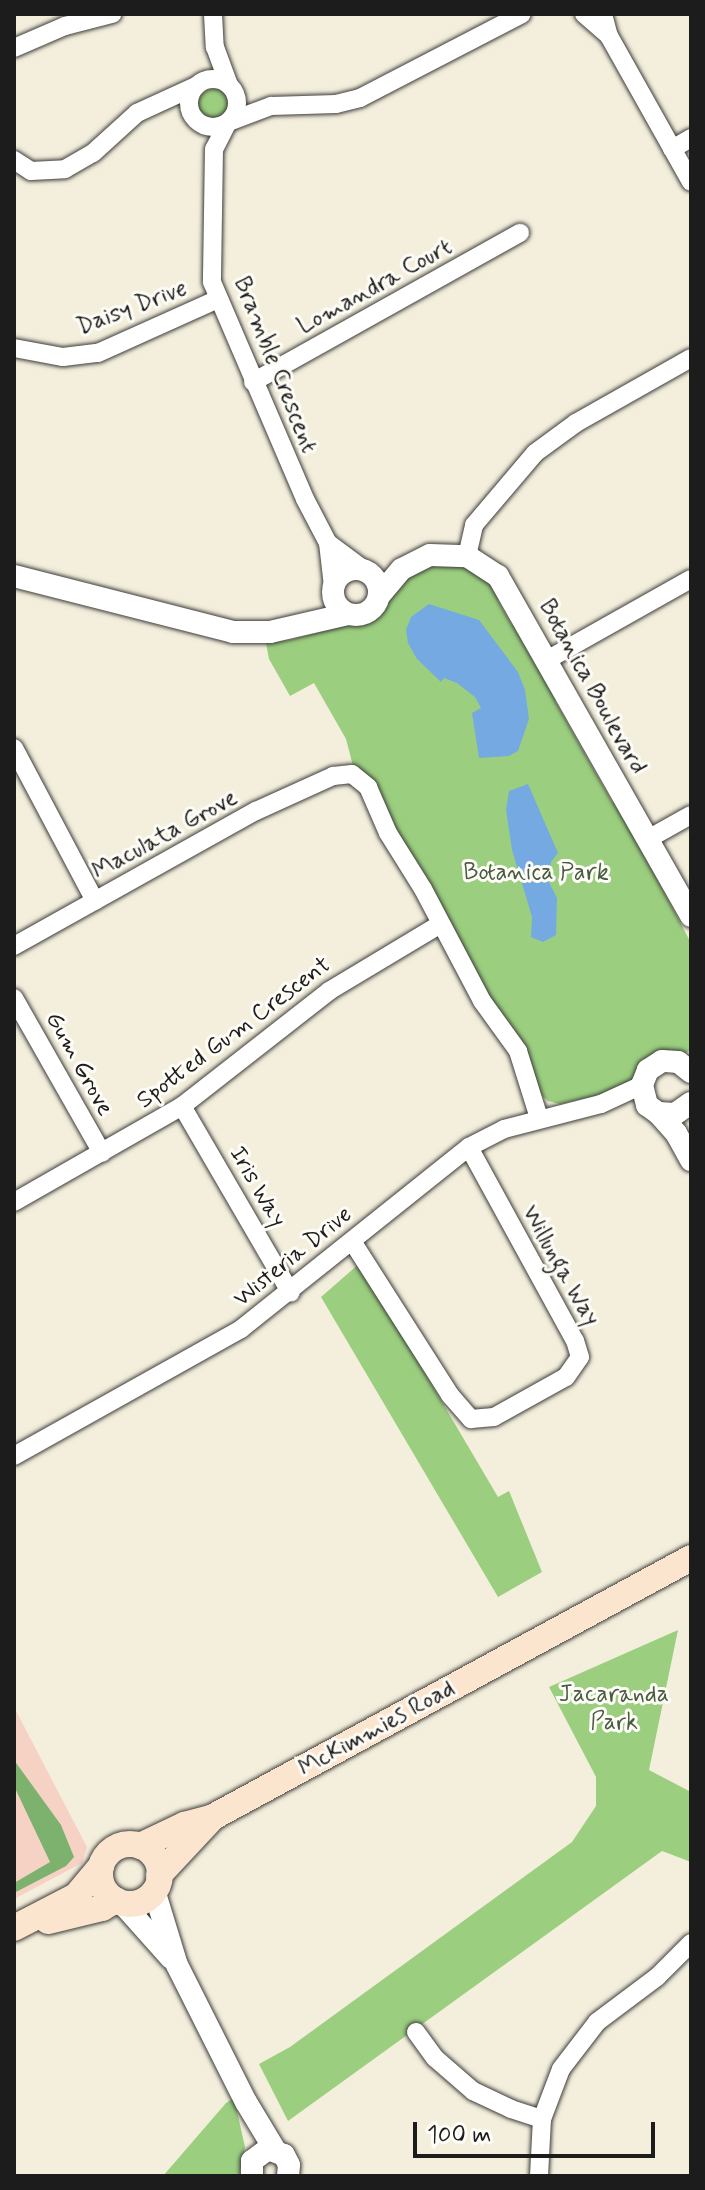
<!DOCTYPE html>
<style>
body{margin:0}
#map{position:relative;width:705px;height:2190px;overflow:hidden;background:#f4efdd;font-family:Mynerve,sans-serif}
div>[style]{position:absolute}
[style*='--x']{left:calc(var(--x)*1px);top:calc(var(--y)*1px);width:calc(var(--w)*1px);rotate:calc(var(--a)*1deg)}
.built>*{inset:0;background:#f6d2c4}
.green>*{inset:0;background:#9bcf7f}
.round{border-radius:50%}
.forest>*{inset:0;background:#7cb26e}
.water>*{inset:0;background:#75a9e2}
.roads{filter:drop-shadow(0 0 2px #3c3c39) drop-shadow(0 0 2px #3c3c39)}
.minor>*{height:18px;margin:-9px;padding:0 9px;transform-origin:9px;border-radius:9px;background:#fff}
.minor>.ring{margin:-9px;padding:0;box-sizing:content-box;background:none;border:18px solid #fff;border-radius:50%}
.tertiary>*{height:22px;margin:-11px;padding:0 11px;transform-origin:11px;border-radius:11px;background:#fff}
.tertiary>.ring{margin:-11px;padding:0;box-sizing:content-box;background:none;border:22px solid #fff;border-radius:50%}
.secondary>*{height:26px;margin:-13px;padding:0 13px;transform-origin:13px;border-radius:13px;background:#fce5cf}
.secondary>.ring{margin:-13px;padding:0;box-sizing:content-box;background:none;border:26px solid #fce5cf;border-radius:50%}
span{translate:-50% -50%;white-space:nowrap;text-align:center;line-height:1.15;-webkit-text-stroke:6px #fdfcf7;paint-order:stroke}
.street-label{font-size:24px;color:#1c1c1c}
.park-label{font-size:24px;color:#485b3f}
.frame{position:absolute;inset:0;border:16px solid #1c1c1c;pointer-events:none}
.scale{position:absolute;left:413px;top:2122px;width:242px;height:36px;box-sizing:border-box;border:4px solid #1c1c1c;border-top:0;padding-left:10px;font-size:24px;line-height:28px;white-space:nowrap;color:#1c1c1c;-webkit-text-stroke:6px #fdfcf7;paint-order:stroke}
</style>
<div id="map">
<div class="built">
<i style="clip-path:polygon(14px 1707px,87px 1847px,82px 1863px,14px 1899px)"></i>
</div>
<div class="green">
<i class="round" style="left:198px;top:89px;width:32px;height:32px"></i>
<i style="clip-path:polygon(453px 563px,478px 571px,501px 595px,498px 601px,512px 625px,518px 627px,557px 696px,555px 701px,612px 802px,618px 805px,691px 943px,691px 1050px,616px 1091px,560px 1104px,548px 1101px,540px 1094px,520px 1038px,496px 1008px,406px 851px,374px 783px,368px 775px,353px 766px,346px 739px,314px 683px,290px 696px,269px 659px,266px 643px,290px 640px,364px 620px,379px 610px,404px 578px,426px 566px)"></i>
<i style="clip-path:polygon(360px 1263px,498px 1497px,509px 1491px,542px 1572px,498px 1597px,321px 1297px)"></i>
<i style="clip-path:polygon(678px 1630px,649px 1770px,691px 1792px,691px 1862px,662px 1851px,288px 2121px,259px 2064px,290px 2047px,572px 1842px,596px 1806px,596px 1777px,549px 1687px)"></i>
<i style="clip-path:polygon(234px 2098px,245px 2147px,239px 2176px,163px 2176px,226px 2103px)"></i>
</div>
<div class="forest">
<i style="clip-path:polygon(14px 1760px,61px 1825px,74px 1857px,66px 1866px,14px 1893px,14px 1883px,50px 1862px,14px 1786px)"></i>
</div>
<div class="water">
<i style="clip-path:polygon(429px 604px,479px 620px,518px 672px,525px 690px,529px 719px,518px 751px,509px 756px,479px 758px,472px 713px,481px 708px,475px 697px,457px 683px,444px 678px,441px 682px,417px 659px,408px 643px,406px 630px,411px 617px)"></i>
<i style="clip-path:polygon(528px 784px,558px 853px,551px 862px,549px 882px,557px 898px,556px 935px,543px 942px,531px 937px,532px 917px,512px 850px,506px 810px,509px 791px)"></i>
</div>
<div class="roads">
<div class="minor">
<i style="--x:213;--y:14;--w:33;--a:87"></i>
<i style="--x:215;--y:47;--w:40;--a:69.8"></i>
<i style="--x:584;--y:14;--w:30;--a:41"></i>
<i style="--x:603;--y:14;--w:23;--a:75"></i>
<i style="--x:609;--y:36;--w:167;--a:60.7"></i>
<i style="--x:14;--y:48;--w:56;--a:-23.3"></i>
<i style="--x:65;--y:26;--w:49;--a:-14.3"></i>
<i class="ring" style="left:189px;top:79px;width:30px;height:30px"></i>
<i style="--x:231;--y:121;--w:43;--a:-20.6"></i>
<i style="--x:271;--y:106;--w:65;--a:-1.8"></i>
<i style="--x:336;--y:104;--w:25;--a:-14"></i>
<i style="--x:360;--y:98;--w:182;--a:-27.4"></i>
<i style="--x:227;--y:124;--w:28;--a:117"></i>
<i style="--x:214;--y:149;--w:133;--a:90.9"></i>
<i style="--x:212;--y:282;--w:236;--a:66.8"></i>
<i style="--x:305;--y:499;--w:50;--a:62.4"></i>
<i style="--x:328;--y:543;--w:43;--a:83.4"></i>
<i style="--x:672;--y:149;--w:22;--a:-30"></i>
<i style="--x:14;--y:160;--w:20;--a:33"></i>
<i style="--x:31;--y:171;--w:34;--a:-3"></i>
<i style="--x:65;--y:169;--w:32;--a:-30"></i>
<i style="--x:93;--y:153;--w:59;--a:-42.3"></i>
<i style="--x:137;--y:113;--w:65;--a:-24.6"></i>
<i style="--x:14;--y:348;--w:50;--a:10.4"></i>
<i style="--x:63;--y:357;--w:35;--a:-7"></i>
<i style="--x:98;--y:353;--w:132;--a:-24.2"></i>
<i style="--x:253;--y:382;--w:306;--a:-29.2"></i>
<i style="--x:328;--y:543;--w:44;--a:36.6"></i>
<i style="--x:467;--y:556;--w:32;--a:-77"></i>
<i style="--x:474;--y:525;--w:94;--a:-49.7"></i>
<i style="--x:535;--y:453;--w:51;--a:-36.2"></i>
<i style="--x:576;--y:423;--w:132;--a:-29.5"></i>
<i style="--x:547;--y:660;--w:165;--a:-29.4"></i>
<i style="--x:14;--y:748;--w:173;--a:62.1"></i>
<i style="--x:648;--y:839;--w:49;--a:-29.2"></i>
<i style="--x:14;--y:946;--w:277;--a:-29.2"></i>
<i style="--x:256;--y:811;--w:85;--a:-24.4"></i>
<i style="--x:333;--y:776;--w:19;--a:-6"></i>
<i style="--x:352;--y:774;--w:21;--a:39"></i>
<i style="--x:368;--y:787;--w:50;--a:66.5"></i>
<i style="--x:388;--y:833;--w:66;--a:58"></i>
<i style="--x:423;--y:889;--w:127;--a:62.2"></i>
<i style="--x:482;--y:1001;--w:62;--a:54.2"></i>
<i style="--x:518;--y:1051;--w:70;--a:72.6"></i>
<i style="--x:14;--y:998;--w:178;--a:60.4"></i>
<i style="--x:182;--y:1106;--w:216;--a:59.8"></i>
<i style="--x:14;--y:1202;--w:193;--a:-29.7"></i>
<i style="--x:182;--y:1106;--w:187;--a:-38"></i>
<i style="--x:329;--y:991;--w:128;--a:-31"></i>
<i style="--x:352;--y:1241;--w:183;--a:57.5"></i>
<i style="--x:450;--y:1395;--w:32;--a:49"></i>
<i style="--x:471;--y:1419;--w:23;--a:-5"></i>
<i style="--x:494;--y:1417;--w:82;--a:-29.1"></i>
<i style="--x:566;--y:1377;--w:24;--a:-55"></i>
<i style="--x:580;--y:1357;--w:17;--a:-107"></i>
<i style="--x:575;--y:1341;--w:221;--a:-118.7"></i>
<i style="--x:14;--y:1456;--w:260;--a:-29.2"></i>
<i style="--x:241;--y:1329;--w:292;--a:-38.6"></i>
<i style="--x:469;--y:1147;--w:39;--a:-27"></i>
<i style="--x:504;--y:1129;--w:100;--a:-14.5"></i>
<i style="--x:601;--y:1104;--w:45;--a:-24.9"></i>
<i style="--x:416;--y:2032;--w:32;--a:54"></i>
<i style="--x:435;--y:2058;--w:50;--a:41"></i>
<i style="--x:473;--y:2091;--w:42;--a:25.3"></i>
<i style="--x:511;--y:2109;--w:33;--a:18"></i>
<i style="--x:539;--y:2176;--w:57;--a:-87"></i>
<i style="--x:542;--y:2119;--w:53;--a:-69.2"></i>
<i style="--x:561;--y:2069;--w:59;--a:-52.5"></i>
<i style="--x:597;--y:2022;--w:75;--a:-36.9"></i>
<i style="--x:657;--y:1977;--w:48;--a:-45"></i>
</div>
<div class="tertiary">
<i class="ring" style="left:333px;top:569px;width:24px;height:24px"></i>
<i style="--x:14;--y:576;--w:226;--a:14.3"></i>
<i style="--x:233;--y:632;--w:37;--a:0"></i>
<i style="--x:270;--y:632;--w:80;--a:-13"></i>
<i style="--x:379;--y:596;--w:35;--a:-50"></i>
<i style="--x:402;--y:569;--w:31;--a:-27"></i>
<i style="--x:430;--y:555;--w:37;--a:2"></i>
<i style="--x:467;--y:556;--w:37;--a:33"></i>
<i style="--x:498;--y:576;--w:391;--a:60.4"></i>
<i style="--x:691;--y:1072;--w:16;--a:-142"></i>
<i style="--x:678;--y:1062;--w:16;--a:-176"></i>
<i style="--x:662;--y:1061;--w:17;--a:147"></i>
<i style="--x:648;--y:1070;--w:16;--a:112"></i>
<i style="--x:642;--y:1085;--w:21;--a:76"></i>
<i style="--x:647;--y:1105;--w:14;--a:36"></i>
<i style="--x:658;--y:1113;--w:17;--a:3"></i>
<i style="--x:675;--y:1114;--w:19;--a:-35"></i>
<i style="--x:658;--y:1113;--w:27;--a:48"></i>
<i style="--x:676;--y:1133;--w:31;--a:61"></i>
<i style="--x:154;--y:1890;--w:78;--a:73"></i>
<i style="--x:177;--y:1965;--w:153;--a:63.3"></i>
<i style="--x:246;--y:2102;--w:56;--a:58.9"></i>
<i style="--x:121;--y:1902;--w:75;--a:48.2"></i>
<i style="--x:252;--y:2176;--w:15;--a:-90"></i>
<i style="--x:252;--y:2161;--w:20;--a:-37"></i>
<i style="--x:268;--y:2149;--w:17;--a:21"></i>
<i style="--x:284;--y:2155;--w:11;--a:63"></i>
<i style="--x:289;--y:2165;--w:11;--a:95"></i>
</div>
<div class="secondary">
<i class="ring" style="left:100px;top:1844px;width:34px;height:34px"></i>
<i style="--x:140;--y:1846;--w:49;--a:-25.5"></i>
<i style="--x:184;--y:1825;--w:30;--a:-15"></i>
<i style="--x:213;--y:1817;--w:544;--a:-28.45"></i>
<i style="--x:159;--y:1875;--w:79;--a:-47"></i>
<i style="--x:48;--y:1921;--w:56;--a:-13.5"></i>
<i style="--x:102;--y:1908;--w:16;--a:-30"></i>
<i style="--x:14;--y:1928;--w:70;--a:-27.3"></i>
<i style="--x:76;--y:1896;--w:39;--a:-50"></i>
</div>
</div>
<div class="street-label">
<span style="left:375px;top:287px;rotate:-29deg">Lomandra Court</span>
<span style="left:132px;top:308px;rotate:-21deg">Daisy Drive</span>
<span style="left:275px;top:365px;rotate:68deg">Bramble Crescent</span>
<span style="left:592px;top:687px;rotate:61deg">Botanica Boulevard</span>
<span style="left:165px;top:835px;rotate:-29deg">Maculata Grove</span>
<span style="left:234px;top:1033px;rotate:-37deg">Spotted Gum Crescent</span>
<span style="left:79px;top:1064px;rotate:61deg">Gum Grove</span>
<span style="left:257px;top:1187px;rotate:60deg">Iris Way</span>
<span style="left:293px;top:1257px;rotate:-39deg">Wisteria Drive</span>
<span style="left:560px;top:1266px;rotate:61deg">Willunga Way</span>
<span style="left:377px;top:1729px;rotate:-29deg">McKimmies Road</span>
</div>
<div class="park-label">
<span style="left:536px;top:873px">Botanica Park</span>
<span style="left:614px;top:1709px">Jacaranda<br>Park</span>
</div>
<div class="frame"></div>
<div class="scale">100 m</div>
</div>
